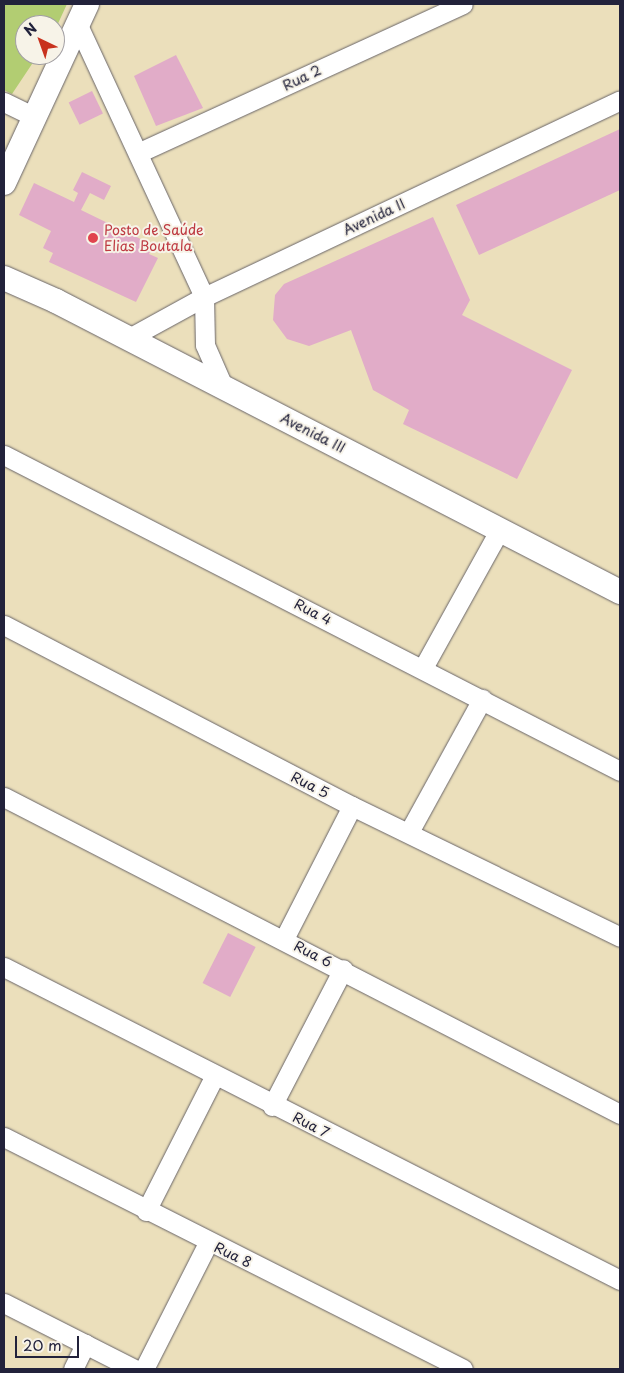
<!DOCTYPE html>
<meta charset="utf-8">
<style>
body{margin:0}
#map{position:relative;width:624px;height:1373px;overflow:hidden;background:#ebdfbb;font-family:"Playpen Sans",sans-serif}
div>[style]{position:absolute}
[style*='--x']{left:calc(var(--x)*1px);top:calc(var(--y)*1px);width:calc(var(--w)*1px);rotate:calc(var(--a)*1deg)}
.green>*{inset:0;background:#b2cd72}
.building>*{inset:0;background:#e1acc8;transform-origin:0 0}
.roads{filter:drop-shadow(0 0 1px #686468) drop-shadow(0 0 1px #686468)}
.minor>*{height:19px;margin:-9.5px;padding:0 9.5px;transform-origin:9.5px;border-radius:9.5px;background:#fff}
.tertiary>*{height:24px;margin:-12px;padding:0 12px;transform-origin:12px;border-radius:12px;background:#fff}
.dots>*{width:14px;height:14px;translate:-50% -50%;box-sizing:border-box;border:2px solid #f7f3e8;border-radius:50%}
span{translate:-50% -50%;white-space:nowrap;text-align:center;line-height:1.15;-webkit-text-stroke:4px #f7f3e8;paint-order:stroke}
.street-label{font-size:14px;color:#22223b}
.health-label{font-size:14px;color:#be3a42}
.left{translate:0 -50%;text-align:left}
.frame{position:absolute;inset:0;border:5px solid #22223b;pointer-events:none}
.north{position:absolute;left:15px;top:15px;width:50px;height:50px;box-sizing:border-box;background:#f7f3e8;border:1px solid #a29fa3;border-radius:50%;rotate:318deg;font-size:14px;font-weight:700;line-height:20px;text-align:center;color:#22223b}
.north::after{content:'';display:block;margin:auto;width:18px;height:22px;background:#c8321e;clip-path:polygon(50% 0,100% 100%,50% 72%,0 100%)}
.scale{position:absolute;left:15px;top:1336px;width:64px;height:22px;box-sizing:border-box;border:2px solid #22223b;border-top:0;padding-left:6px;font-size:15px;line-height:18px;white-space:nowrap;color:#22223b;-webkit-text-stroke:4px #f7f3e8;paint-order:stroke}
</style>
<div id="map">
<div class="green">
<i style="clip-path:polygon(4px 4px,67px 4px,55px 30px,55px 25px,25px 25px,25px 55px,38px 55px,12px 94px,4px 90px)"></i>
</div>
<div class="building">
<i style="clip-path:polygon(176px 55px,203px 108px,156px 126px,134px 76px)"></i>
<i style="left:92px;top:91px;width:25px;height:26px;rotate:64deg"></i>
<i style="clip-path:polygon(620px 129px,620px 190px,479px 255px,456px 205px)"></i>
<i style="clip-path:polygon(82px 172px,111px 186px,104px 200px,90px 193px,81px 210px,153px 245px,149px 254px,158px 258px,136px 302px,49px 262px,53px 253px,43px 248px,51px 231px,19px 215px,34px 183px,74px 202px,78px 193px,73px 190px)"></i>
<i style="clip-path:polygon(433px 217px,470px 300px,462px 315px,572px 370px,517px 479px,403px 424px,409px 410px,373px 390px,351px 330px,309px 346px,287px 339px,273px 320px,275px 295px,284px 284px)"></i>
<i style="left:228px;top:933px;width:31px;height:56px;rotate:27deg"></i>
</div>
<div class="roads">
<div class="minor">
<i style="--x:77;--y:23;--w:302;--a:65.1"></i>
<i style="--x:204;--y:297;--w:48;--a:88.8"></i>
<i style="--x:205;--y:345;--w:45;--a:66.3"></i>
<i style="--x:4;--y:102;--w:32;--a:26"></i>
<i style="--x:140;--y:152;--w:355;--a:-24.6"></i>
<i style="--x:129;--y:338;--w:85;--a:-28.7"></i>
<i style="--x:204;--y:297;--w:460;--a:-25.3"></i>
<i style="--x:4;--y:455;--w:692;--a:27.16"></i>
<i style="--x:4;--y:625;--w:392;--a:27.5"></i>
<i style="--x:352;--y:806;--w:298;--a:26"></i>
<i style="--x:423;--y:668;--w:159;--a:-61"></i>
<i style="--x:4;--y:797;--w:693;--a:27.23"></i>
<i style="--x:409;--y:832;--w:152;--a:-61.2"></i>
<i style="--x:284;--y:939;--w:149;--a:-62.9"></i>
<i style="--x:4;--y:967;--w:691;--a:26.94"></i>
<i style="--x:272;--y:1106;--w:154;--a:-62.6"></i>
<i style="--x:4;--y:1137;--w:514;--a:26.81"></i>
<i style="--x:146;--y:1211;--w:150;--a:-63.1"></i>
<i style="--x:4;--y:1303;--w:146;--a:26.9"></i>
<i style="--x:73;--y:1369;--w:28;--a:-64"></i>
<i style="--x:144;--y:1369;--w:141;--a:-63.1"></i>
</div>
<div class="tertiary">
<i style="--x:4;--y:183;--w:197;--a:-65.1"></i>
<i style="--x:4;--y:278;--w:57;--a:23.9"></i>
<i style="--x:56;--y:301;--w:635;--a:27.29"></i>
</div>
</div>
<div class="dots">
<i style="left:93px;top:238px;background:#e0444e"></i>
</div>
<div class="street-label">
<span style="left:302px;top:78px;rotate:-25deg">Rua 2</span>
<span style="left:374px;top:217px;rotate:-25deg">Avenida II</span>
<span style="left:313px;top:433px;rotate:27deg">Avenida III</span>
<span style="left:313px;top:612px;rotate:27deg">Rua 4</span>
<span style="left:310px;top:785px;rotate:27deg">Rua 5</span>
<span style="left:313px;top:954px;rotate:27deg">Rua 6</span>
<span style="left:311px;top:1125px;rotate:27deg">Rua 7</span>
<span style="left:233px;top:1255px;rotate:26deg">Rua 8</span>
</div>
<div class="health-label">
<span class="left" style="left:104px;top:238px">Posto de Saúde<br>Elias Boutala</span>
</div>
<div class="frame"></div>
<div class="north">N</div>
<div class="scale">20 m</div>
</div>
